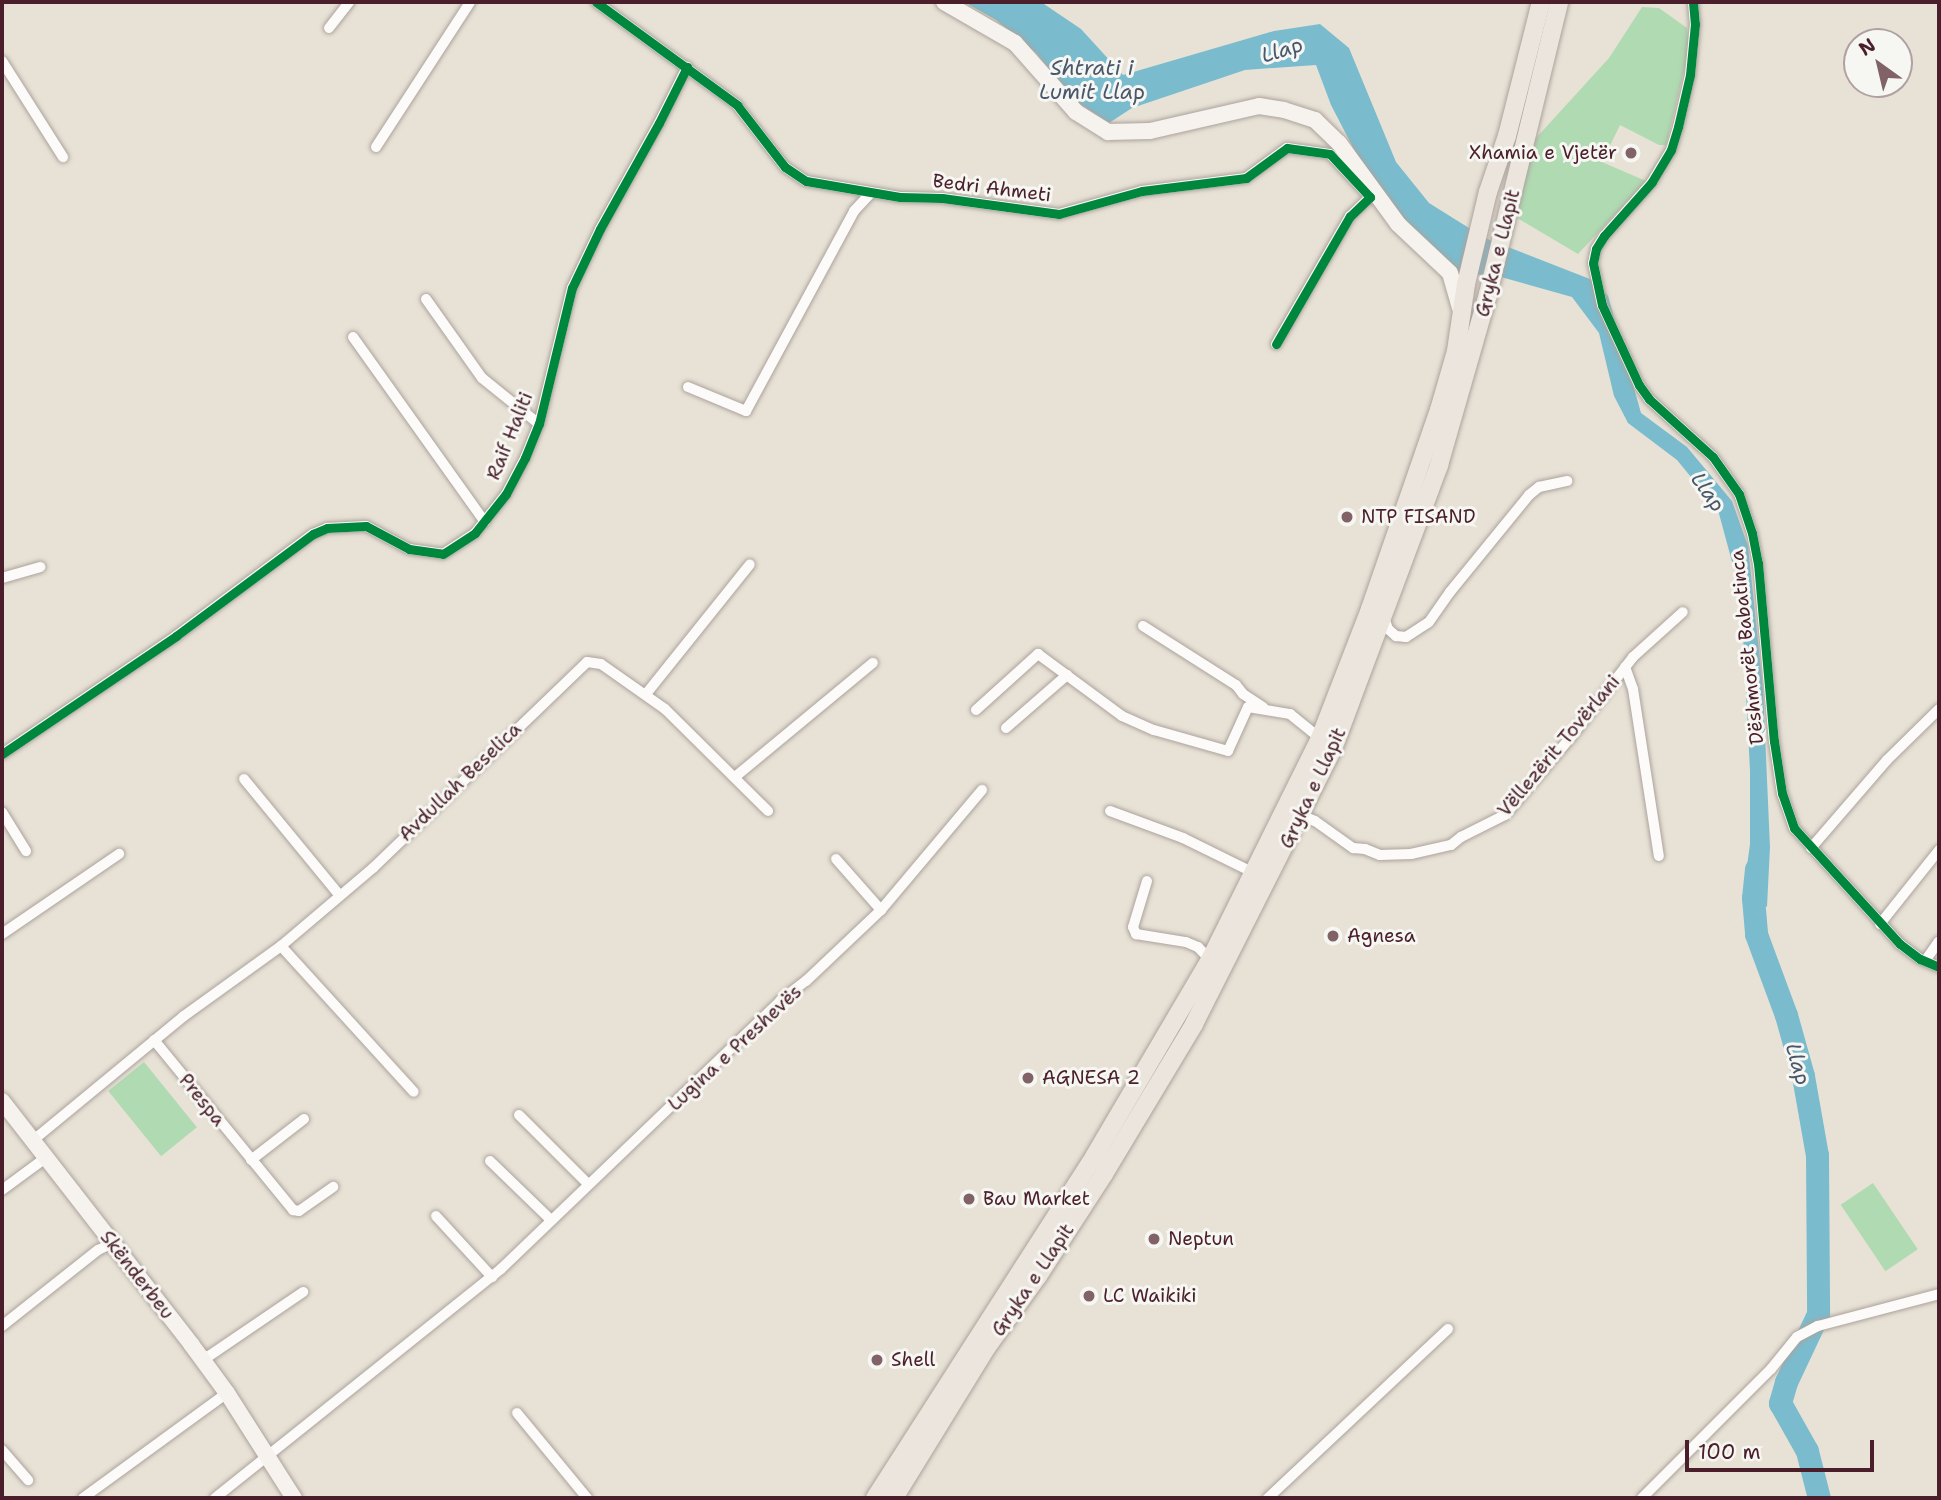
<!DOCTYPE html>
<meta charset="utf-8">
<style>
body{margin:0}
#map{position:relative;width:1941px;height:1500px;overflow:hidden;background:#e8e2d6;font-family:"Shantell Sans",sans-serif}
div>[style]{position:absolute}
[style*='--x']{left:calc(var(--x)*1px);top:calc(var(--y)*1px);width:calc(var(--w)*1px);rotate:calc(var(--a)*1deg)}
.green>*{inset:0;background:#b0dab2;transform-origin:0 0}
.water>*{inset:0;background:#7abcce}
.river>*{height:23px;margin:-11.5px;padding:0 11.5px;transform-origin:11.5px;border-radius:11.5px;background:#7abcce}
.roads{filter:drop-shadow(0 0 2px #aca39d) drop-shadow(0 0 2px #aca39d)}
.street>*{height:10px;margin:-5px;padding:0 5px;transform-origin:5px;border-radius:5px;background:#fcfbf9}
.secondary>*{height:16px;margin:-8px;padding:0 8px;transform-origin:8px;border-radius:8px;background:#f6f2ee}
.primary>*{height:18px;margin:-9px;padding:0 9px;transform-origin:9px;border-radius:9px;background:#ece5dd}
.cycleway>*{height:9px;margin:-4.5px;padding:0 4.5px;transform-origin:4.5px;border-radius:4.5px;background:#00873e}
.dots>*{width:19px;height:19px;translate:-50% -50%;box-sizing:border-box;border:4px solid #f6f6f2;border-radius:50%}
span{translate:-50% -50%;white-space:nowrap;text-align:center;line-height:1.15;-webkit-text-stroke:6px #f6f6f2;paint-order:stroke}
.poi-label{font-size:19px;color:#4a1f2b}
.right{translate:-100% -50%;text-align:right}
.left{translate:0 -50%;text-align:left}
.street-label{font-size:19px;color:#4a1f2b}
.water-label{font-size:21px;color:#4a576b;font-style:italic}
.frame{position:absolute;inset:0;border:4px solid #4a1f2b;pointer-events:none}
.north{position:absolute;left:1843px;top:28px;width:70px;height:70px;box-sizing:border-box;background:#f6f6f2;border:2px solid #b1a0a2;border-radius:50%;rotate:326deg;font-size:19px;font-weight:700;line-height:28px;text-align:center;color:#4a1f2b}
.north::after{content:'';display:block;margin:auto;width:24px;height:32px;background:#816367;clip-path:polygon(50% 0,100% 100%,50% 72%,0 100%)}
.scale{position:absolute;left:1685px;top:1440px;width:189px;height:32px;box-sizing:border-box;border:4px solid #4a1f2b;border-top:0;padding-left:9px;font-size:21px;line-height:24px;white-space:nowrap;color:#4a1f2b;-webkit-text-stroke:5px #f6f6f2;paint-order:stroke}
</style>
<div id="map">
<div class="green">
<i style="clip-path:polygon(1642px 7px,1659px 8px,1687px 28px,1689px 49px,1673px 117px,1666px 145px,1659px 145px,1620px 125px,1602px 162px,1646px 181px,1578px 254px,1512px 215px,1526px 149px,1609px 58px)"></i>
<i style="left:144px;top:1062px;width:84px;height:46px;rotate:51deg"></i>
<i style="left:1873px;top:1183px;width:80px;height:39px;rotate:56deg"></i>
</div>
<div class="water">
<i style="clip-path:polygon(964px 2px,1041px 2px,1081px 29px,1123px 75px,1274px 31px,1320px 24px,1349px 48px,1396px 162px,1429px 203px,1485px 238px,1595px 281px,1608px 296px,1641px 413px,1687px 447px,1732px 501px,1748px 546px,1763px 689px,1770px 847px,1767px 907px,1743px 895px,1750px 844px,1750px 771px,1741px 595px,1718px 510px,1677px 460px,1628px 423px,1614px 396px,1599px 333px,1572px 297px,1501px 277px,1462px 273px,1408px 232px,1375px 190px,1331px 105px,1316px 65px,1245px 70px,1132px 108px,1109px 123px,1074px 100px,1036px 53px,996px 20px)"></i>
</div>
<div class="river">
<i style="--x:1756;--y:869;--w:29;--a:96"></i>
<i style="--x:1753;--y:898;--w:36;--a:85"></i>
<i style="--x:1756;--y:934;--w:86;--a:69.7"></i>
<i style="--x:1786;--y:1015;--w:63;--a:74.4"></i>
<i style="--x:1803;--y:1076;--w:80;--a:80"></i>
<i style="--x:1817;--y:1155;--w:159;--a:89.6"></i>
<i style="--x:1818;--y:1314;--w:75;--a:115.2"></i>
<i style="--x:1786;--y:1382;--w:22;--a:106"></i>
<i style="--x:1780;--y:1403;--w:55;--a:60.6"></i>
<i style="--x:1807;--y:1451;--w:49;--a:75.7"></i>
</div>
<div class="roads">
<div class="street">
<i style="--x:596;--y:2;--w:175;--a:36.1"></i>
<i style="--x:737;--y:105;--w:78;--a:52.3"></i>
<i style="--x:785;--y:167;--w:25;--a:34"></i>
<i style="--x:806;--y:181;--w:95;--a:9.7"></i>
<i style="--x:900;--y:197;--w:42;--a:1.4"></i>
<i style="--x:942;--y:198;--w:118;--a:7.8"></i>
<i style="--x:1059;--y:214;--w:86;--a:-15.5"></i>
<i style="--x:1142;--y:191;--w:105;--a:-7.1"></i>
<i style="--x:1246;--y:178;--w:51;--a:-36.2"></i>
<i style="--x:1287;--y:148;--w:43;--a:7.9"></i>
<i style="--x:1330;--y:154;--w:59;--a:47.1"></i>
<i style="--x:1370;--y:197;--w:28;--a:136"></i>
<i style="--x:1350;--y:216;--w:148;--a:120"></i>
<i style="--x:1693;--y:2;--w:22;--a:85"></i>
<i style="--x:1695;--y:24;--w:51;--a:95.6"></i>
<i style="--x:1690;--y:75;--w:53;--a:103"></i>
<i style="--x:1678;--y:127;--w:24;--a:107"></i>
<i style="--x:1671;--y:150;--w:37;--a:121"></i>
<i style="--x:1652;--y:182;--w:72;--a:131.6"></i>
<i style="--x:1604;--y:236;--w:15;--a:122"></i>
<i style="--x:1596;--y:249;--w:14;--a:102"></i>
<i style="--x:1593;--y:263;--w:43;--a:77.9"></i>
<i style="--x:1602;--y:305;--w:88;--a:65.2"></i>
<i style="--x:1639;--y:385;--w:17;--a:54"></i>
<i style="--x:1649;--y:399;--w:86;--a:42.2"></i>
<i style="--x:1713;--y:457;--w:45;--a:54.9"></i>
<i style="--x:1739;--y:494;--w:41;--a:71.6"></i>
<i style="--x:1752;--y:533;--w:31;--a:79"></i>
<i style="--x:1758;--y:563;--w:179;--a:84.9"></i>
<i style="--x:1774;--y:741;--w:53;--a:81.3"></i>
<i style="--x:1782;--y:793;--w:37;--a:71"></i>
<i style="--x:1794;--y:828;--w:157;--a:47.6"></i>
<i style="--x:1900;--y:944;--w:25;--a:37"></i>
<i style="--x:1920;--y:959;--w:21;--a:23"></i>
<i style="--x:329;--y:28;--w:33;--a:-52"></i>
<i style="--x:2;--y:61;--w:114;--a:57.6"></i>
<i style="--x:376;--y:147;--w:173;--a:-57"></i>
<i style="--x:426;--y:299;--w:97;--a:54.7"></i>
<i style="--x:482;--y:378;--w:73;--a:38.9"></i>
<i style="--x:353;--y:337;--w:227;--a:54.5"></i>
<i style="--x:688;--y:387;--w:63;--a:22.5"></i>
<i style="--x:746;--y:411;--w:227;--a:-61.6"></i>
<i style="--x:854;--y:211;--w:25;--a:-47"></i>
<i style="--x:2;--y:578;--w:40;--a:-16"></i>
<i style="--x:1383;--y:615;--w:15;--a:70"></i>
<i style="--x:1388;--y:629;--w:11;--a:41"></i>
<i style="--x:1396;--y:636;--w:10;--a:6"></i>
<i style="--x:1406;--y:637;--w:27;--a:-33"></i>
<i style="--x:1429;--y:622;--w:37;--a:-55"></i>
<i style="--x:1450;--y:592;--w:125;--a:-50.8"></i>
<i style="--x:1529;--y:495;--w:13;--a:-39"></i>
<i style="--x:1539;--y:487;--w:29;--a:-12"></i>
<i style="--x:1143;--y:626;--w:110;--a:32.4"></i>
<i style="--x:1236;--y:685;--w:11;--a:52"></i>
<i style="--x:1243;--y:694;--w:24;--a:33"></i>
<i style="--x:1625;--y:667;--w:23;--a:70"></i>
<i style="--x:1633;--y:689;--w:169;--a:81.2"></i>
<i style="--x:646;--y:694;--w:166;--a:-51.3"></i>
<i style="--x:976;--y:710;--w:84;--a:-42.1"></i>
<i style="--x:1038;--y:654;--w:104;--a:36.4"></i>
<i style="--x:1122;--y:716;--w:35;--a:24"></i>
<i style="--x:1154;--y:730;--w:77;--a:15.8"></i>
<i style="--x:1228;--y:751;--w:48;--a:-65.6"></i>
<i style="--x:1248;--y:707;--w:43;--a:9.5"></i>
<i style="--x:1290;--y:714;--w:38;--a:39"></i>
<i style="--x:1006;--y:728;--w:81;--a:-41"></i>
<i style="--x:2;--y:754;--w:210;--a:-34.1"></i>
<i style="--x:176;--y:636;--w:171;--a:-36.7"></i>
<i style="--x:313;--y:534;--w:15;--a:-23"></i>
<i style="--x:327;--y:528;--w:39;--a:-3"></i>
<i style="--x:366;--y:526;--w:49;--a:28.1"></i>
<i style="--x:409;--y:549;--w:34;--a:8"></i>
<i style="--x:443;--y:554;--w:38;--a:-33"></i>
<i style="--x:475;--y:533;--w:50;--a:-51.5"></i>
<i style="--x:506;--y:494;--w:41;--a:-62.2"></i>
<i style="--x:525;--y:458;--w:37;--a:-68"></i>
<i style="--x:539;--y:424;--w:140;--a:-76.4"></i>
<i style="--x:572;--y:288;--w:65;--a:-64.6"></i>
<i style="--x:600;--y:229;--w:121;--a:-60.9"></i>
<i style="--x:659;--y:123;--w:63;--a:-63.4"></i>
<i style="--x:735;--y:777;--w:179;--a:-39.6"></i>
<i style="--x:244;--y:779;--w:151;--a:50.6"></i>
<i style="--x:1110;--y:811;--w:78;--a:20.3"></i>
<i style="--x:1183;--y:838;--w:79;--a:26.2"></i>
<i style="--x:2;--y:812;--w:46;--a:58.4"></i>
<i style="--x:1300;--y:815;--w:16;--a:22"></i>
<i style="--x:1315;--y:821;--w:47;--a:35.4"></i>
<i style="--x:1353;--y:848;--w:12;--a:5"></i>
<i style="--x:1365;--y:849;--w:16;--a:22"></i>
<i style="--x:1380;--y:855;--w:31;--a:-2"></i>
<i style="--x:1411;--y:854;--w:41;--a:-12.7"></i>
<i style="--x:1451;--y:845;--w:13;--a:-39"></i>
<i style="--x:1461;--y:837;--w:49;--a:-26.6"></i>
<i style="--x:1505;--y:815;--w:102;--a:-49.8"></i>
<i style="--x:1571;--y:737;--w:101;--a:-52.2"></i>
<i style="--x:1633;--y:657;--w:67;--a:-42"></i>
<i style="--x:1811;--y:848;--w:116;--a:-49.2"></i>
<i style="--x:1887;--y:760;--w:73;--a:-44.4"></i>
<i style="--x:836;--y:859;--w:68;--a:48.6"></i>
<i style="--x:1147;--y:881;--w:48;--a:106.9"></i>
<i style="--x:1133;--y:927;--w:8;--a:67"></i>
<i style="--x:1136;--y:934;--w:51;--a:9.1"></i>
<i style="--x:1186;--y:942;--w:13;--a:23"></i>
<i style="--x:1198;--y:947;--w:18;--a:47"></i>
<i style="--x:1880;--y:924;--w:95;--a:-51.4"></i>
<i style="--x:2;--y:934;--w:142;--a:-34.4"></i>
<i style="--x:281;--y:946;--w:197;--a:47.7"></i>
<i style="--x:1925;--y:961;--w:24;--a:-55"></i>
<i style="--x:154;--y:1040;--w:220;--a:50.7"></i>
<i style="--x:293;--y:1210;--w:6;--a:9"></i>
<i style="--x:299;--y:1211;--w:42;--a:-35.2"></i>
<i style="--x:519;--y:1115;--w:98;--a:45"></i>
<i style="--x:31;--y:1142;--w:198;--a:-39.5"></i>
<i style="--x:184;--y:1016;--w:120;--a:-35.8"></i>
<i style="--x:281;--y:946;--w:121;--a:-40.3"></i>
<i style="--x:373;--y:868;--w:297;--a:-43.9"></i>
<i style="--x:587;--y:662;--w:14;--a:8"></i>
<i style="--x:601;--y:664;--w:78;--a:35.1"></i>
<i style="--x:665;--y:709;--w:145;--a:44.7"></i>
<i style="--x:251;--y:1160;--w:67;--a:-37.7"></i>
<i style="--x:490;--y:1161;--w:85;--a:44"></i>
<i style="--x:2;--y:1190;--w:52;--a:-36.4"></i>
<i style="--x:436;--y:1216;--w:83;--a:47.4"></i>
<i style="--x:2;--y:1326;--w:122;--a:-38.4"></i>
<i style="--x:98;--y:1250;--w:17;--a:-25"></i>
<i style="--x:200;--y:1358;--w:9;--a:-13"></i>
<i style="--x:209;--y:1356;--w:114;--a:-34.2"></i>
<i style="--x:517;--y:1413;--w:110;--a:50.5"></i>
<i style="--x:2;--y:1450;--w:40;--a:49"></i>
<i style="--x:83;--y:1498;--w:178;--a:-36.1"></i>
<i style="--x:215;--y:1498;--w:366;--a:-38.7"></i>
<i style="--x:501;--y:1269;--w:387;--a:-43.8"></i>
<i style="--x:780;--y:1001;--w:33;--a:-38"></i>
<i style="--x:806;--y:981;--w:103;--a:-43.4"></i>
<i style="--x:881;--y:910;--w:157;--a:-49.9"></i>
<i style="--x:1268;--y:1498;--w:247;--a:-43.2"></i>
<i style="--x:1642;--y:1498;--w:182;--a:-45"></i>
<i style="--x:1771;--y:1369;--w:41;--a:-50.9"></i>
<i style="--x:1797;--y:1337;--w:24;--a:-28"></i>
<i style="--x:1818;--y:1326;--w:125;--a:-14.8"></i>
</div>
<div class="secondary">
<i style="--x:944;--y:2;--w:82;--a:30"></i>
<i style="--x:1015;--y:43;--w:92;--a:48.5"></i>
<i style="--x:1076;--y:112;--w:38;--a:32"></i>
<i style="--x:1108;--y:132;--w:42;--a:-1.4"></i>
<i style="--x:1150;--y:131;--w:112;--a:-12.9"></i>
<i style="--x:1259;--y:106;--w:25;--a:9"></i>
<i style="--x:1284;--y:110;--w:33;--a:18"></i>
<i style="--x:1315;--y:120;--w:33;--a:44"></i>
<i style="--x:1339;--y:143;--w:100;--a:53.9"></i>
<i style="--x:1398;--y:224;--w:71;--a:43.3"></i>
<i style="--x:1450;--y:273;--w:37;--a:74"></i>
<i style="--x:2;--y:1101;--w:308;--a:52.1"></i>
<i style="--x:191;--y:1344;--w:61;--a:53.7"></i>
<i style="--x:227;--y:1393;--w:125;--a:57.5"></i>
</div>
<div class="primary">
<i style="--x:875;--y:1498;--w:407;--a:-57.3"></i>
<i style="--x:1095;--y:1155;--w:226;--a:-59.5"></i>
<i style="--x:1210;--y:960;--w:248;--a:-63.6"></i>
<i style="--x:1320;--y:738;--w:138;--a:-68.8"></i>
<i style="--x:1370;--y:609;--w:211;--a:-70.9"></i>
<i style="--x:1439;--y:410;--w:61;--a:-73.9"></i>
<i style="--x:1456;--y:351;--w:68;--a:-81.5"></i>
<i style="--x:1466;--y:284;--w:95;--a:-76.6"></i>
<i style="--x:1488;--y:192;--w:59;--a:-71.3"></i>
<i style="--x:1507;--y:136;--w:138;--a:-75.8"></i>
<i style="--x:894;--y:1498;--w:177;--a:-58.4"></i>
<i style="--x:987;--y:1347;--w:87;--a:-54.3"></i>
<i style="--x:1038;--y:1276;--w:121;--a:-57.1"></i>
<i style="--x:1104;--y:1174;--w:175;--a:-59"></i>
<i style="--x:1194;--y:1024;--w:308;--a:-63.2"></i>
<i style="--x:1333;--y:749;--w:303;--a:-69.5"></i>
<i style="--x:1439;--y:465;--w:178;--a:-74"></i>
<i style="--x:1488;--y:294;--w:301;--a:-76.3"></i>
</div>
</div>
<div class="cycleway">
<i style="--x:596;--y:2;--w:175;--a:36.1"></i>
<i style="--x:737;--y:105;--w:78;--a:52.3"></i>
<i style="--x:785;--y:167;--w:25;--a:34"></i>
<i style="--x:806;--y:181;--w:95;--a:9.7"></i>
<i style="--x:900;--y:197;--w:42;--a:1.4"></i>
<i style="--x:942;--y:198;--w:118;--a:7.8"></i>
<i style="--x:1059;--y:214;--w:86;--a:-15.5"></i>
<i style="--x:1142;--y:191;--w:105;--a:-7.1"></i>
<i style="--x:1246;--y:178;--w:51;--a:-36.2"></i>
<i style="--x:1287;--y:148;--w:43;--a:7.9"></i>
<i style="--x:1330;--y:154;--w:59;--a:47.1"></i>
<i style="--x:1370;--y:197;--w:28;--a:136"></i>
<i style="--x:1350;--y:216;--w:148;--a:120"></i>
<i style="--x:1693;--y:2;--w:22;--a:85"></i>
<i style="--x:1695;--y:24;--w:51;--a:95.6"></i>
<i style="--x:1690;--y:75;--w:53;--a:103"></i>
<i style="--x:1678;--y:127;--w:24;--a:107"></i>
<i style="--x:1671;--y:150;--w:37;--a:121"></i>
<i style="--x:1652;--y:182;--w:72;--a:131.6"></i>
<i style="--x:1604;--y:236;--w:15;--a:122"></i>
<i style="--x:1596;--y:249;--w:14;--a:102"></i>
<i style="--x:1593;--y:263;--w:43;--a:77.9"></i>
<i style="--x:1602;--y:305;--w:88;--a:65.2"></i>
<i style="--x:1639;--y:385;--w:17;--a:54"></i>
<i style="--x:1649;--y:399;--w:86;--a:42.2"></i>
<i style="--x:1713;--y:457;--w:45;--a:54.9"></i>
<i style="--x:1739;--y:494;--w:41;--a:71.6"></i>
<i style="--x:1752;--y:533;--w:31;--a:79"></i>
<i style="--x:1758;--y:563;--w:179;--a:84.9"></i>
<i style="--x:1774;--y:741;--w:53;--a:81.3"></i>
<i style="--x:1782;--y:793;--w:37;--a:71"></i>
<i style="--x:1794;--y:828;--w:157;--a:47.6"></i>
<i style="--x:1900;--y:944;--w:25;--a:37"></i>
<i style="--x:1920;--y:959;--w:21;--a:23"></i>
<i style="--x:2;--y:754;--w:210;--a:-34.1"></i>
<i style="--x:176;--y:636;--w:171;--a:-36.7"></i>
<i style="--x:313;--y:534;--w:15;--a:-23"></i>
<i style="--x:327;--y:528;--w:39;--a:-3"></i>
<i style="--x:366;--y:526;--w:49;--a:28.1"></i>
<i style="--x:409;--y:549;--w:34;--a:8"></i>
<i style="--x:443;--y:554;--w:38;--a:-33"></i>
<i style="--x:475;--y:533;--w:50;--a:-51.5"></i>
<i style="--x:506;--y:494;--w:41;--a:-62.2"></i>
<i style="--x:525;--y:458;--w:37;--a:-68"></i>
<i style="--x:539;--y:424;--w:140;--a:-76.4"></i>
<i style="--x:572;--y:288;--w:65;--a:-64.6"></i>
<i style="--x:600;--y:229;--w:121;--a:-60.9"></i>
<i style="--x:659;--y:123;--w:63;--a:-63.4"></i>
</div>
<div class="dots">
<i style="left:1631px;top:153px;background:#816367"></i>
<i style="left:1347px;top:517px;background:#816367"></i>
<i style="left:1333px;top:936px;background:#816367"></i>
<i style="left:1028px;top:1078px;background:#816367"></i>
<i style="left:969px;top:1199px;background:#816367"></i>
<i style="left:1154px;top:1239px;background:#816367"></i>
<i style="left:1089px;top:1296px;background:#816367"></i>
<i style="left:877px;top:1360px;background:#816367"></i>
</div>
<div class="poi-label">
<span class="right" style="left:1617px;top:153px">Xhamia e Vjetër</span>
<span class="left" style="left:1361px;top:517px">NTP FISAND</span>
<span class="left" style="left:1347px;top:936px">Agnesa</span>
<span class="left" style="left:1042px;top:1078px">AGNESA 2</span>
<span class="left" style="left:983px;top:1199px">Bau Market</span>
<span class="left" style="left:1168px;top:1239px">Neptun</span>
<span class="left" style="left:1103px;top:1296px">LC Waikiki</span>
<span class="left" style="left:891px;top:1360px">Shell</span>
</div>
<div class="street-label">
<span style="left:992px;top:188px;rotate:7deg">Bedri Ahmeti</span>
<span style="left:1498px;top:253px;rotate:-76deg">Gryka e Llapit</span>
<span style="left:510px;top:436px;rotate:-68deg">Raif Haliti</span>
<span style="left:1747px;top:647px;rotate:-96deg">Dëshmorët Babatinca</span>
<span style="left:1559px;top:746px;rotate:-50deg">Vëllezërit Tovërlani</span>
<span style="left:460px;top:782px;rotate:-44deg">Avdullah Beselica</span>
<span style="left:1313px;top:788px;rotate:-65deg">Gryka e Llapit</span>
<span style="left:735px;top:1048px;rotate:-43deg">Lugina e Preshevës</span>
<span style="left:202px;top:1100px;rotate:51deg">Prespa</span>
<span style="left:137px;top:1275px;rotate:52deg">Skënderbeu</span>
<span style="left:1033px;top:1280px;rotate:-56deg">Gryka e Llapit</span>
</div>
<div class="water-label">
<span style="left:1282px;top:50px;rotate:-17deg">Llap</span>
<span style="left:1092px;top:80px">Shtrati i<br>Lumit Llap</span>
<span style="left:1708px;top:492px;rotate:55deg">Llap</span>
<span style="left:1798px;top:1064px;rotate:74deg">Llap</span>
</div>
<div class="frame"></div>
<div class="north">N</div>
<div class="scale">100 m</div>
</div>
